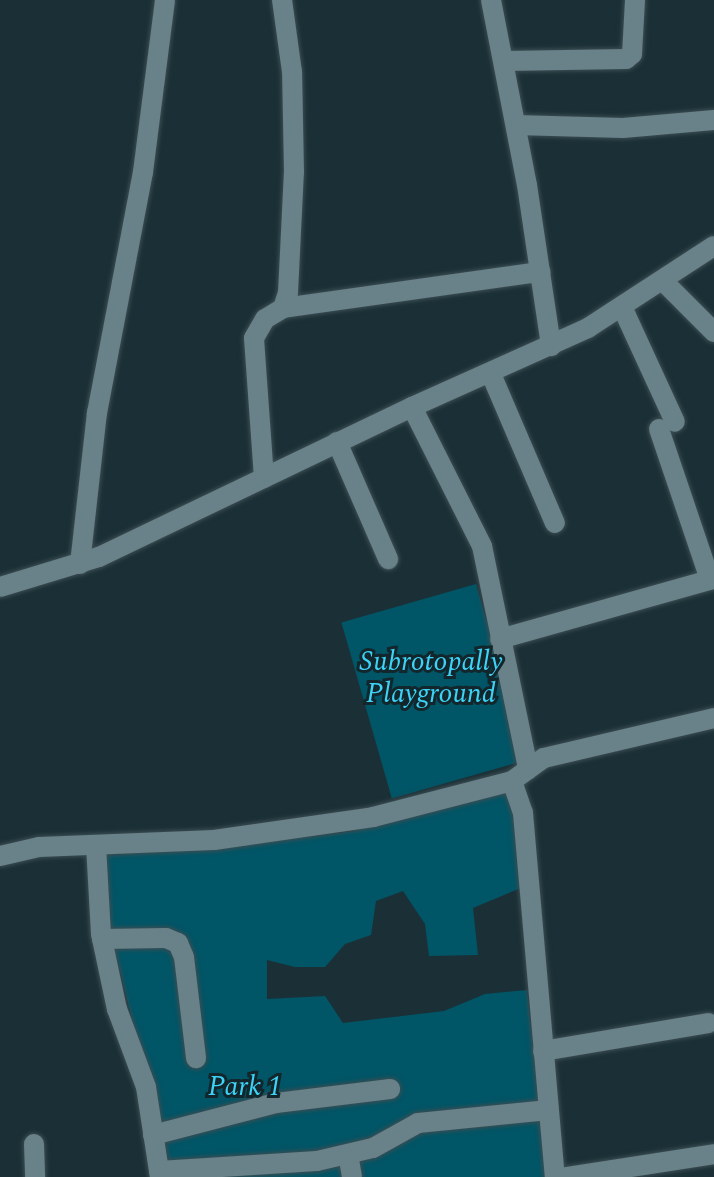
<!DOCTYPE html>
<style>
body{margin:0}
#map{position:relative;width:714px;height:1177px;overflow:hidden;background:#1b3036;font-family:Spectral,serif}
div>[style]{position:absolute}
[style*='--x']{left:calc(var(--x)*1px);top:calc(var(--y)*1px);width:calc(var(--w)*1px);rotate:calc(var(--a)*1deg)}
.green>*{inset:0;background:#056;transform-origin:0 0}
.roads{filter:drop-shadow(0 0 2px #3b4d53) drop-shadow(0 0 2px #3b4d53)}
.minor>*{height:20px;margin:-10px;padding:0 10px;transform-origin:10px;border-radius:10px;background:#698188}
span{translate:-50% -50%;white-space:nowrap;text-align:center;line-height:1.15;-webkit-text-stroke:6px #12262c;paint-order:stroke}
.park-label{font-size:28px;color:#3cd3f6;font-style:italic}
</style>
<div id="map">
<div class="green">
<i style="left:476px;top:584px;width:183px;height:140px;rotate:74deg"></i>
<i style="clip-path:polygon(507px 789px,518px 817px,523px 887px,473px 908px,478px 955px,429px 956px,425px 924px,403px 891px,376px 901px,371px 935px,345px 944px,325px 967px,295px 967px,267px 960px,267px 999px,325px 996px,343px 1023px,444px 1011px,485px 994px,527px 990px,547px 1177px,171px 1177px,107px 918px,105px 855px,215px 849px,354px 831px)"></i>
</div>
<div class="roads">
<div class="minor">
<i style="--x:491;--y:0;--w:188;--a:79"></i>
<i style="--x:527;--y:185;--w:163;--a:81.5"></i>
<i style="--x:504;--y:61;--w:122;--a:-0.9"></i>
<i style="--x:626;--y:59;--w:8;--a:-40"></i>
<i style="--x:632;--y:54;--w:54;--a:-86.8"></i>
<i style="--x:516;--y:125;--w:107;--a:1.6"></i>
<i style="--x:623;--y:128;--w:91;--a:-5"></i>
<i style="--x:664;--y:282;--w:71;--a:45"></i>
<i style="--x:283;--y:308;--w:260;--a:-8"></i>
<i style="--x:623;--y:309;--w:124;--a:65.3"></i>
<i style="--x:491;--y:374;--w:162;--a:66.8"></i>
<i style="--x:412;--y:407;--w:193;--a:-24.2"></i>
<i style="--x:588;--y:328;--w:150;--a:-33.1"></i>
<i style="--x:659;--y:429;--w:159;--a:71.3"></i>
<i style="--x:337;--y:442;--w:128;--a:66.4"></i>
<i style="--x:264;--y:478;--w:140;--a:-94.1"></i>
<i style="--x:254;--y:338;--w:22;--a:-60"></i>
<i style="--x:265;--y:319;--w:21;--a:-31"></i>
<i style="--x:283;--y:308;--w:16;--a:-72"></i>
<i style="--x:288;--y:293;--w:121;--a:-87.2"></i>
<i style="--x:294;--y:172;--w:100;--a:-91.1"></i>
<i style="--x:292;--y:72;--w:73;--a:-97.9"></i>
<i style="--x:80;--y:564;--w:152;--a:-83.6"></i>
<i style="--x:97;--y:413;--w:245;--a:-79.2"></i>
<i style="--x:143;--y:172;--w:173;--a:-82.7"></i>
<i style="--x:0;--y:587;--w:103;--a:-16.9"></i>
<i style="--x:99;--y:557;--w:347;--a:-25.6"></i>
<i style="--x:412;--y:407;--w:156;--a:63.3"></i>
<i style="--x:482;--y:546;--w:228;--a:78.3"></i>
<i style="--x:500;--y:639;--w:222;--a:-15.7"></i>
<i style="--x:512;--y:781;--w:34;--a:71"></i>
<i style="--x:523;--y:813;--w:365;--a:85"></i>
<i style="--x:96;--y:845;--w:89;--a:86.8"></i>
<i style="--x:101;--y:934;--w:77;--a:78"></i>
<i style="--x:117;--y:1009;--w:83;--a:69.6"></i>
<i style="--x:146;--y:1087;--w:91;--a:81.2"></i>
<i style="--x:0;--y:856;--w:40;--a:-13"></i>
<i style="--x:39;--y:847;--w:175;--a:-2.3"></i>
<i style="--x:214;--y:840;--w:161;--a:-8.2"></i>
<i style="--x:373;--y:817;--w:144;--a:-14.5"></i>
<i style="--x:512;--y:781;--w:39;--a:-36"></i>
<i style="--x:544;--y:758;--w:175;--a:-13.2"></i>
<i style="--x:102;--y:939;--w:64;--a:-0.9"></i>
<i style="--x:166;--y:938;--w:13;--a:23"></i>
<i style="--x:178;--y:943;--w:15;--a:67"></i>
<i style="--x:184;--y:957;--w:102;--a:83.2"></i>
<i style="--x:543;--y:1051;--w:168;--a:-9.6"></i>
<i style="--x:153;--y:1135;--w:127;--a:-14.6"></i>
<i style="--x:276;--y:1103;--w:115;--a:-7"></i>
<i style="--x:34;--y:1144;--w:33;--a:88"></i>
<i style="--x:348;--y:1154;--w:23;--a:80"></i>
<i style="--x:159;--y:1171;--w:158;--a:-3.6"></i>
<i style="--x:317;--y:1161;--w:57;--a:-13.1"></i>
<i style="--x:373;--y:1148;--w:51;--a:-29.1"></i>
<i style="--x:418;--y:1123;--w:131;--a:-5.7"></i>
<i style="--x:566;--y:1177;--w:150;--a:-8.8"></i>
</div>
</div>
<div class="park-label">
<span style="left:431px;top:678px">Subrotopally<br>Playground</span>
<span style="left:245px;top:1087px">Park 1</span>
</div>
</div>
